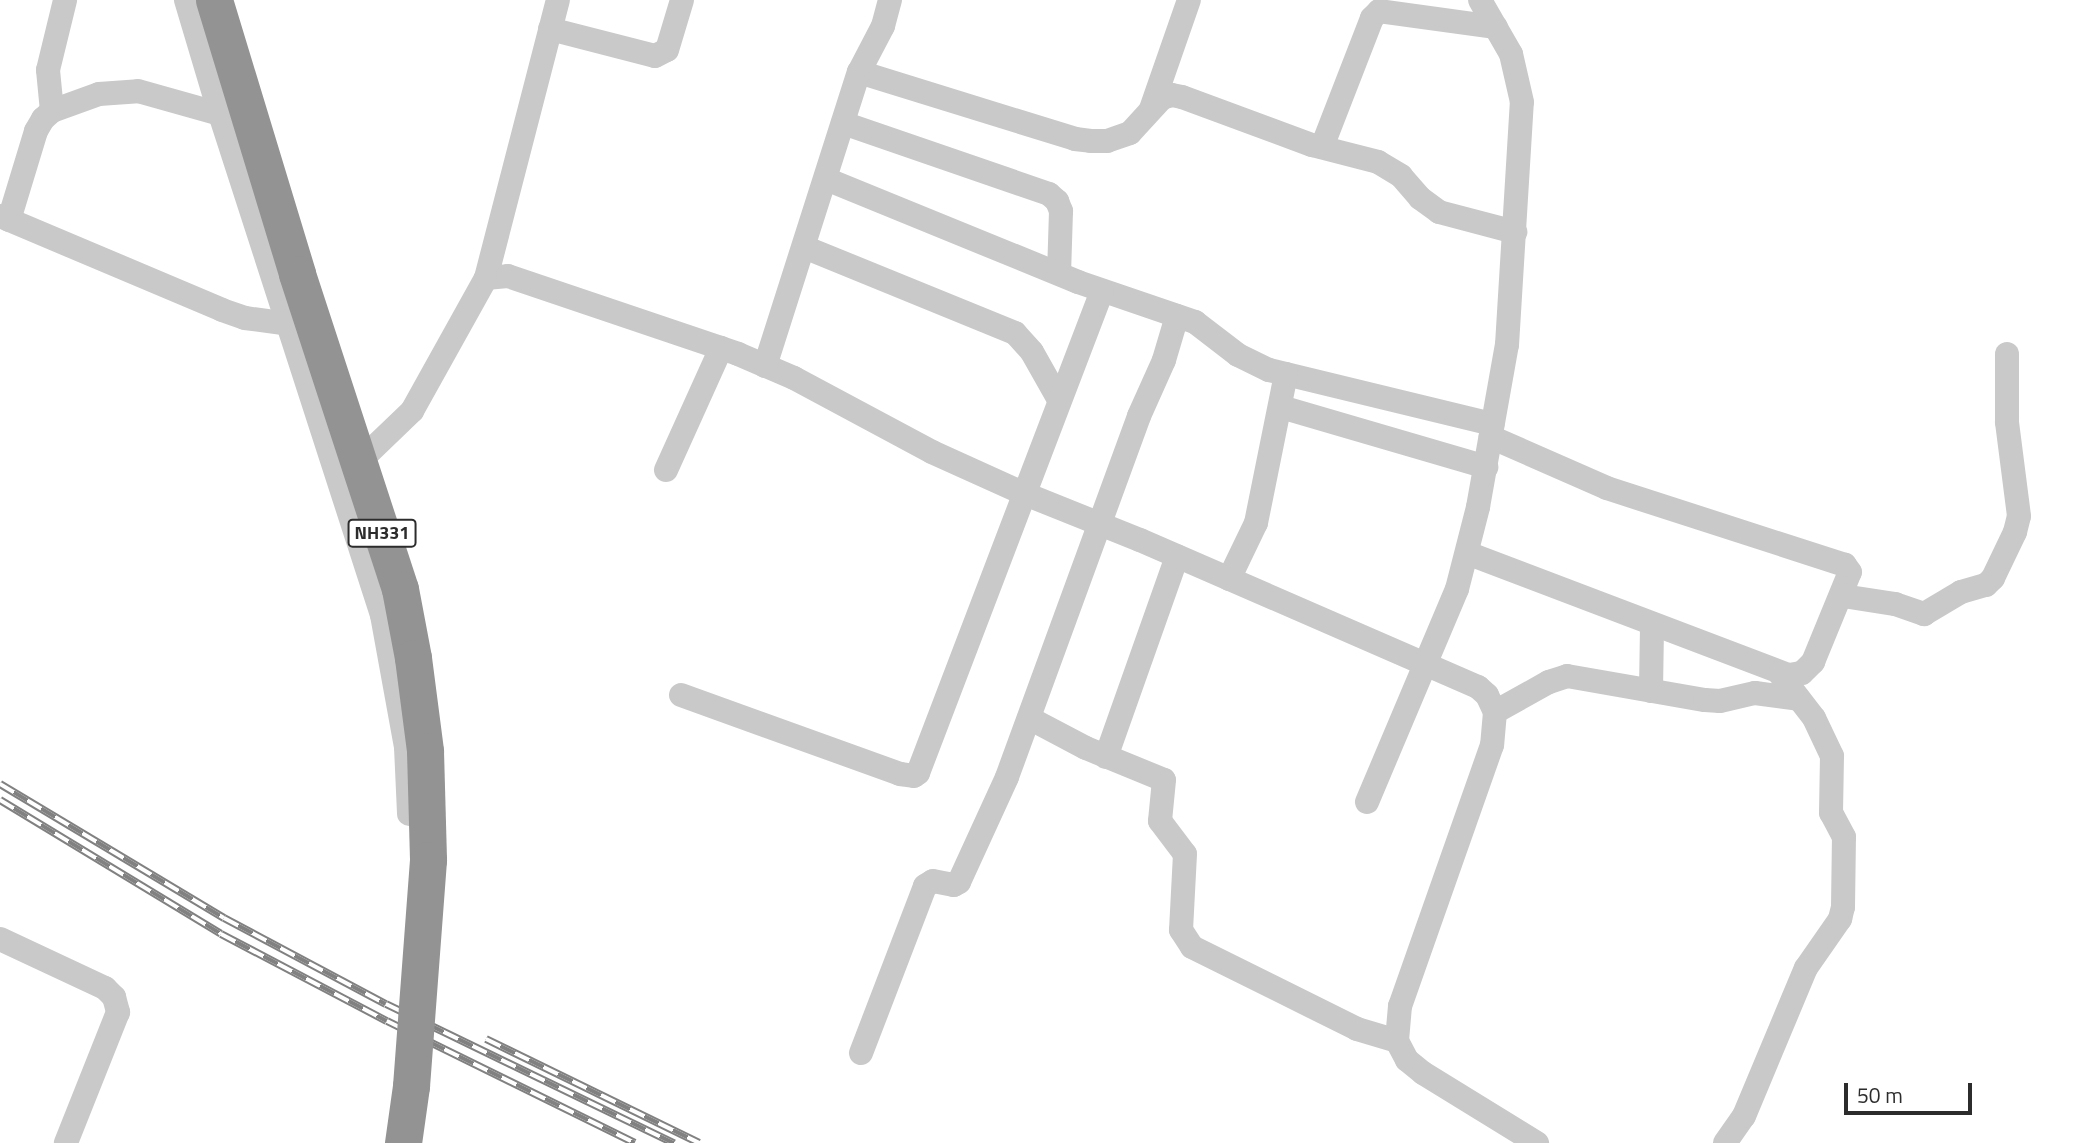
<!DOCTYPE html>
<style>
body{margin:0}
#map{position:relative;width:2099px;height:1143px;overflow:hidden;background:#fff;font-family:"Titillium Web",sans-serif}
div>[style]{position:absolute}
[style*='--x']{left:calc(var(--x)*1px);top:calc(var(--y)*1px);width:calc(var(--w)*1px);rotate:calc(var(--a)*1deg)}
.minor>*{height:24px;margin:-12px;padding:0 12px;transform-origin:12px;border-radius:12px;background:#c9c9c9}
.highway>*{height:37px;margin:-18.5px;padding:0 18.5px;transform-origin:18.5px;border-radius:18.5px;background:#939393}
.rail>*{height:8px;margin-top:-4px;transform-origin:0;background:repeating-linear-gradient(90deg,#fff 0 16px,#818181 0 32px);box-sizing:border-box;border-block:2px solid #818181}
.highway-bridge>*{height:37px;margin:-18.5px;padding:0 18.5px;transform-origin:18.5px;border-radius:18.5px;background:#939393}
span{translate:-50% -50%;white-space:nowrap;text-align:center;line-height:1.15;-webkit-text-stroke:7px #fff;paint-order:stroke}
.shield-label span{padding:2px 5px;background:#fff;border:2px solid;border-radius:5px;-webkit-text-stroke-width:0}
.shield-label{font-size:18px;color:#2c2c2c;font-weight:700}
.scale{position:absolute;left:1844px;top:1083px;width:128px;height:32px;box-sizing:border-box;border:4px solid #2c2c2c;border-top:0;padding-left:9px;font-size:21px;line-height:24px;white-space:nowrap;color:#2c2c2c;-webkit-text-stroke:5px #fff;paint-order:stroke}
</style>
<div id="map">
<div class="minor">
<i style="--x:186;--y:0;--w:119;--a:73.4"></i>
<i style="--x:220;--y:114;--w:527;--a:72.08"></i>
<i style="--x:382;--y:615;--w:134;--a:79.7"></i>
<i style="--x:406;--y:747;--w:67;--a:87.4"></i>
<i style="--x:550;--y:29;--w:108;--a:14.4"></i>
<i style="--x:655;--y:56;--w:13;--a:-27"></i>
<i style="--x:667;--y:50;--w:52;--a:-73.3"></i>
<i style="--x:859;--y:72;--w:226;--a:17.2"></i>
<i style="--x:1075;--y:139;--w:16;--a:7"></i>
<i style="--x:1091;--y:141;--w:16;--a:0"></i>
<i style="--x:1107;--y:141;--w:24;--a:-19"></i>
<i style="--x:1130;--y:133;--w:47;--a:-47.6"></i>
<i style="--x:1162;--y:98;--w:10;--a:-17"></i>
<i style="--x:1172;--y:95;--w:10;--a:11"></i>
<i style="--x:1182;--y:97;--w:139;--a:20.3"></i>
<i style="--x:1312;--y:145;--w:68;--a:14.4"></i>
<i style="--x:1378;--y:162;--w:27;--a:31"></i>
<i style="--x:1401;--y:176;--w:29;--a:49"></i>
<i style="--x:1420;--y:198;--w:24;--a:36"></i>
<i style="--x:1439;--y:212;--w:79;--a:14.7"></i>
<i style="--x:1151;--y:109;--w:115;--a:-70.8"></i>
<i style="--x:52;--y:111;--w:41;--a:-95.6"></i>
<i style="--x:48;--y:70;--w:72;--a:-76.3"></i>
<i style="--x:843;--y:123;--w:218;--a:19"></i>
<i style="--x:1049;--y:194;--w:11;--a:41"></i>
<i style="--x:1057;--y:201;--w:11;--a:68"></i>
<i style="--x:1061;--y:211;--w:62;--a:91.8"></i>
<i style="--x:1322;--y:147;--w:138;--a:-68.8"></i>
<i style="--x:1372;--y:18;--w:10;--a:-45"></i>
<i style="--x:1379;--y:11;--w:118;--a:7.8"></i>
<i style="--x:826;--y:179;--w:272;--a:22.2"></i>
<i style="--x:1078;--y:282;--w:124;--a:18.9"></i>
<i style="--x:1195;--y:322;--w:54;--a:37.5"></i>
<i style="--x:1238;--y:355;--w:34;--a:26"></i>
<i style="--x:1269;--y:370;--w:230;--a:13.6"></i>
<i style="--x:0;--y:216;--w:241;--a:22.9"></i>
<i style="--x:222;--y:310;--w:24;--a:19"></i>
<i style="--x:245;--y:318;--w:44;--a:7.8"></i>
<i style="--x:9;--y:220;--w:93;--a:-73.1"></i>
<i style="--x:36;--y:131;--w:14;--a:-60"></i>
<i style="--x:43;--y:119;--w:12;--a:-42"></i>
<i style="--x:52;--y:111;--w:50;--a:-19.9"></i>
<i style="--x:99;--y:94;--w:39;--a:-4"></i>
<i style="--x:138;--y:91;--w:85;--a:15.7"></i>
<i style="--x:804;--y:247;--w:228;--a:22.2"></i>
<i style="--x:1015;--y:333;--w:25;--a:48"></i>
<i style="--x:1032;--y:352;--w:55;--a:60.6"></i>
<i style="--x:486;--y:278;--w:287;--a:-75.5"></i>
<i style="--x:765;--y:366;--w:309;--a:-72.3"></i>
<i style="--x:859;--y:72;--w:52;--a:-62.4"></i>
<i style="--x:883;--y:26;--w:27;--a:-75"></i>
<i style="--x:1281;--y:407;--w:214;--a:16.3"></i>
<i style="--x:363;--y:458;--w:68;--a:-43.8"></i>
<i style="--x:412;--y:411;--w:152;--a:-60.9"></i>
<i style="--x:486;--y:278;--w:22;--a:-5"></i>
<i style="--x:508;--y:276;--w:243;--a:18.7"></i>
<i style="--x:738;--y:354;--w:61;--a:23.2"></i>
<i style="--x:794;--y:378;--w:157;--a:28.2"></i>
<i style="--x:932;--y:452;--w:102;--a:24.3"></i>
<i style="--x:1025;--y:494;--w:124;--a:21.8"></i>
<i style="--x:1140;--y:540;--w:369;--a:23.5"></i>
<i style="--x:1478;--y:687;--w:12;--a:42"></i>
<i style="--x:1487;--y:695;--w:19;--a:65"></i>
<i style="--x:1495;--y:712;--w:33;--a:95"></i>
<i style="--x:1492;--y:745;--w:277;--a:109.4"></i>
<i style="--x:1400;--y:1006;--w:35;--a:95"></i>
<i style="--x:1397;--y:1041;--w:21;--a:62"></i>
<i style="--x:1407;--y:1060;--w:21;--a:39"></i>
<i style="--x:1423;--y:1073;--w:134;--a:31.6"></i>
<i style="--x:666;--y:470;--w:134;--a:-65.7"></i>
<i style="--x:1467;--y:553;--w:344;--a:20.8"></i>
<i style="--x:1789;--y:675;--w:13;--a:-9"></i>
<i style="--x:1802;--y:673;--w:16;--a:-45"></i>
<i style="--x:1813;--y:662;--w:97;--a:-67.7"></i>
<i style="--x:1850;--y:572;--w:9;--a:-126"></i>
<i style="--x:1845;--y:565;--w:250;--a:-162.1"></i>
<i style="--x:1607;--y:488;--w:127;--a:-156.3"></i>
<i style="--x:1229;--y:579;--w:62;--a:-64.3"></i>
<i style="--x:1256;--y:523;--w:152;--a:-78.6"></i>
<i style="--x:1843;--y:596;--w:53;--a:8.7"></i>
<i style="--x:1895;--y:604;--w:31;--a:19"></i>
<i style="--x:1924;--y:614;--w:43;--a:-30.7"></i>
<i style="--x:1961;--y:592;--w:26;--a:-16"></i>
<i style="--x:1986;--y:585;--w:10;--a:-45"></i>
<i style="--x:1993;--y:578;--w:51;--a:-64.4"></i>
<i style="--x:2015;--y:532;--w:16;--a:-76"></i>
<i style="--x:2019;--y:516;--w:95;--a:-97.3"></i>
<i style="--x:2007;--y:422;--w:68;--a:-90"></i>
<i style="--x:1651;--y:691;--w:67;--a:-89.1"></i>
<i style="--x:681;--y:695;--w:233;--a:19.8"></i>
<i style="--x:900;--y:774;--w:14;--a:8"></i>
<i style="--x:914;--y:776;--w:5;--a:-37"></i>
<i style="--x:918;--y:773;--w:516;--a:-69.11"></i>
<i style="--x:1495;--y:712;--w:62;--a:-29.1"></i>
<i style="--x:1549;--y:682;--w:19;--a:-18"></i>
<i style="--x:1567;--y:676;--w:140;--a:9.9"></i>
<i style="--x:1705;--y:700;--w:15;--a:4"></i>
<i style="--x:1720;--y:701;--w:36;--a:-13"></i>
<i style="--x:1755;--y:693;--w:44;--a:7.8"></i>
<i style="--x:1029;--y:718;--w:64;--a:27.8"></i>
<i style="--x:1086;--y:748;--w:84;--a:22.3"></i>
<i style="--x:1164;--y:780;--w:41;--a:95.6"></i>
<i style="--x:1160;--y:821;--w:41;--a:52.9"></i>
<i style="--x:1185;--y:854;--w:76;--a:93"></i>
<i style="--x:1181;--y:930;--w:20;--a:57"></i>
<i style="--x:1192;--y:947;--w:184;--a:26.4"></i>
<i style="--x:1357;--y:1029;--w:42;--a:16.7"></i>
<i style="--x:1106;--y:757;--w:213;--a:-70.5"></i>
<i style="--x:1367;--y:802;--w:231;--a:-67.1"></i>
<i style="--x:1457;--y:589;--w:85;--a:-75.6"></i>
<i style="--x:1478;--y:507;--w:165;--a:-79.9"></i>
<i style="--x:1507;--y:345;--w:243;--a:-86.5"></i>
<i style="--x:1522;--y:102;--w:49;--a:-102.9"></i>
<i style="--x:1511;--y:54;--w:62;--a:-119.9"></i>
<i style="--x:0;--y:939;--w:116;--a:25"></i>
<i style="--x:105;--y:988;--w:13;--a:45"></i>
<i style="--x:114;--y:997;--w:16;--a:75"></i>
<i style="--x:118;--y:1012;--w:141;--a:111.7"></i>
<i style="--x:861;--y:1053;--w:179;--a:-69"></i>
<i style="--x:925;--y:886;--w:9;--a:-32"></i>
<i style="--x:933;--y:881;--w:21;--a:11"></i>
<i style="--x:954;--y:885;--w:6;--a:-31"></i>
<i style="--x:959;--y:882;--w:115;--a:-65.4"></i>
<i style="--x:1007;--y:777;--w:384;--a:-69.9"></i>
<i style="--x:1139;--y:416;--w:61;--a:-65.9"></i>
<i style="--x:1164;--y:360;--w:46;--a:-73.5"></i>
<i style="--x:1725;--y:1143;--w:33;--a:-55"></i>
<i style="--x:1744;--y:1116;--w:160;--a:-67.3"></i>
<i style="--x:1806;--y:968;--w:60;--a:-55.2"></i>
<i style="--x:1840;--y:919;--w:12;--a:-76"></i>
<i style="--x:1843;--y:907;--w:70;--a:-89.2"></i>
<i style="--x:1844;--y:837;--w:27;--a:-118"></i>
<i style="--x:1831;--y:813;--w:57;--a:-89"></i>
<i style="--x:1832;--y:756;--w:42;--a:-115.3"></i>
<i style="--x:1814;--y:718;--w:56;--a:-127.7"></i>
</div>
<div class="highway">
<i style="--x:403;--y:1143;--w:58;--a:-82"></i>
</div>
<div class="rail">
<i style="--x:0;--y:784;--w:261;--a:30.9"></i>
<i style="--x:224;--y:918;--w:183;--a:28"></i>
<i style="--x:386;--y:1004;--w:320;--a:25.8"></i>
<i style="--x:0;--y:800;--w:258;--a:31.2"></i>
<i style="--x:221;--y:934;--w:187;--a:27.7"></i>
<i style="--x:387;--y:1021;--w:276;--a:26.2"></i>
<i style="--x:486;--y:1039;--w:237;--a:26"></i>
</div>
<div class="highway-bridge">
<i style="--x:214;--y:0;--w:286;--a:73.1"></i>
<i style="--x:297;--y:274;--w:331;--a:71.9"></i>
<i style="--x:400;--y:589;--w:70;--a:79.3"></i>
<i style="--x:413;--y:658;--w:94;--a:82.6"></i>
<i style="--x:425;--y:751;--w:109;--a:88.4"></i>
<i style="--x:428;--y:860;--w:227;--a:94.3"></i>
</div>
<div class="shield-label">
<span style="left:382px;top:533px">NH331</span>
</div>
<div class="scale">50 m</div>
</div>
